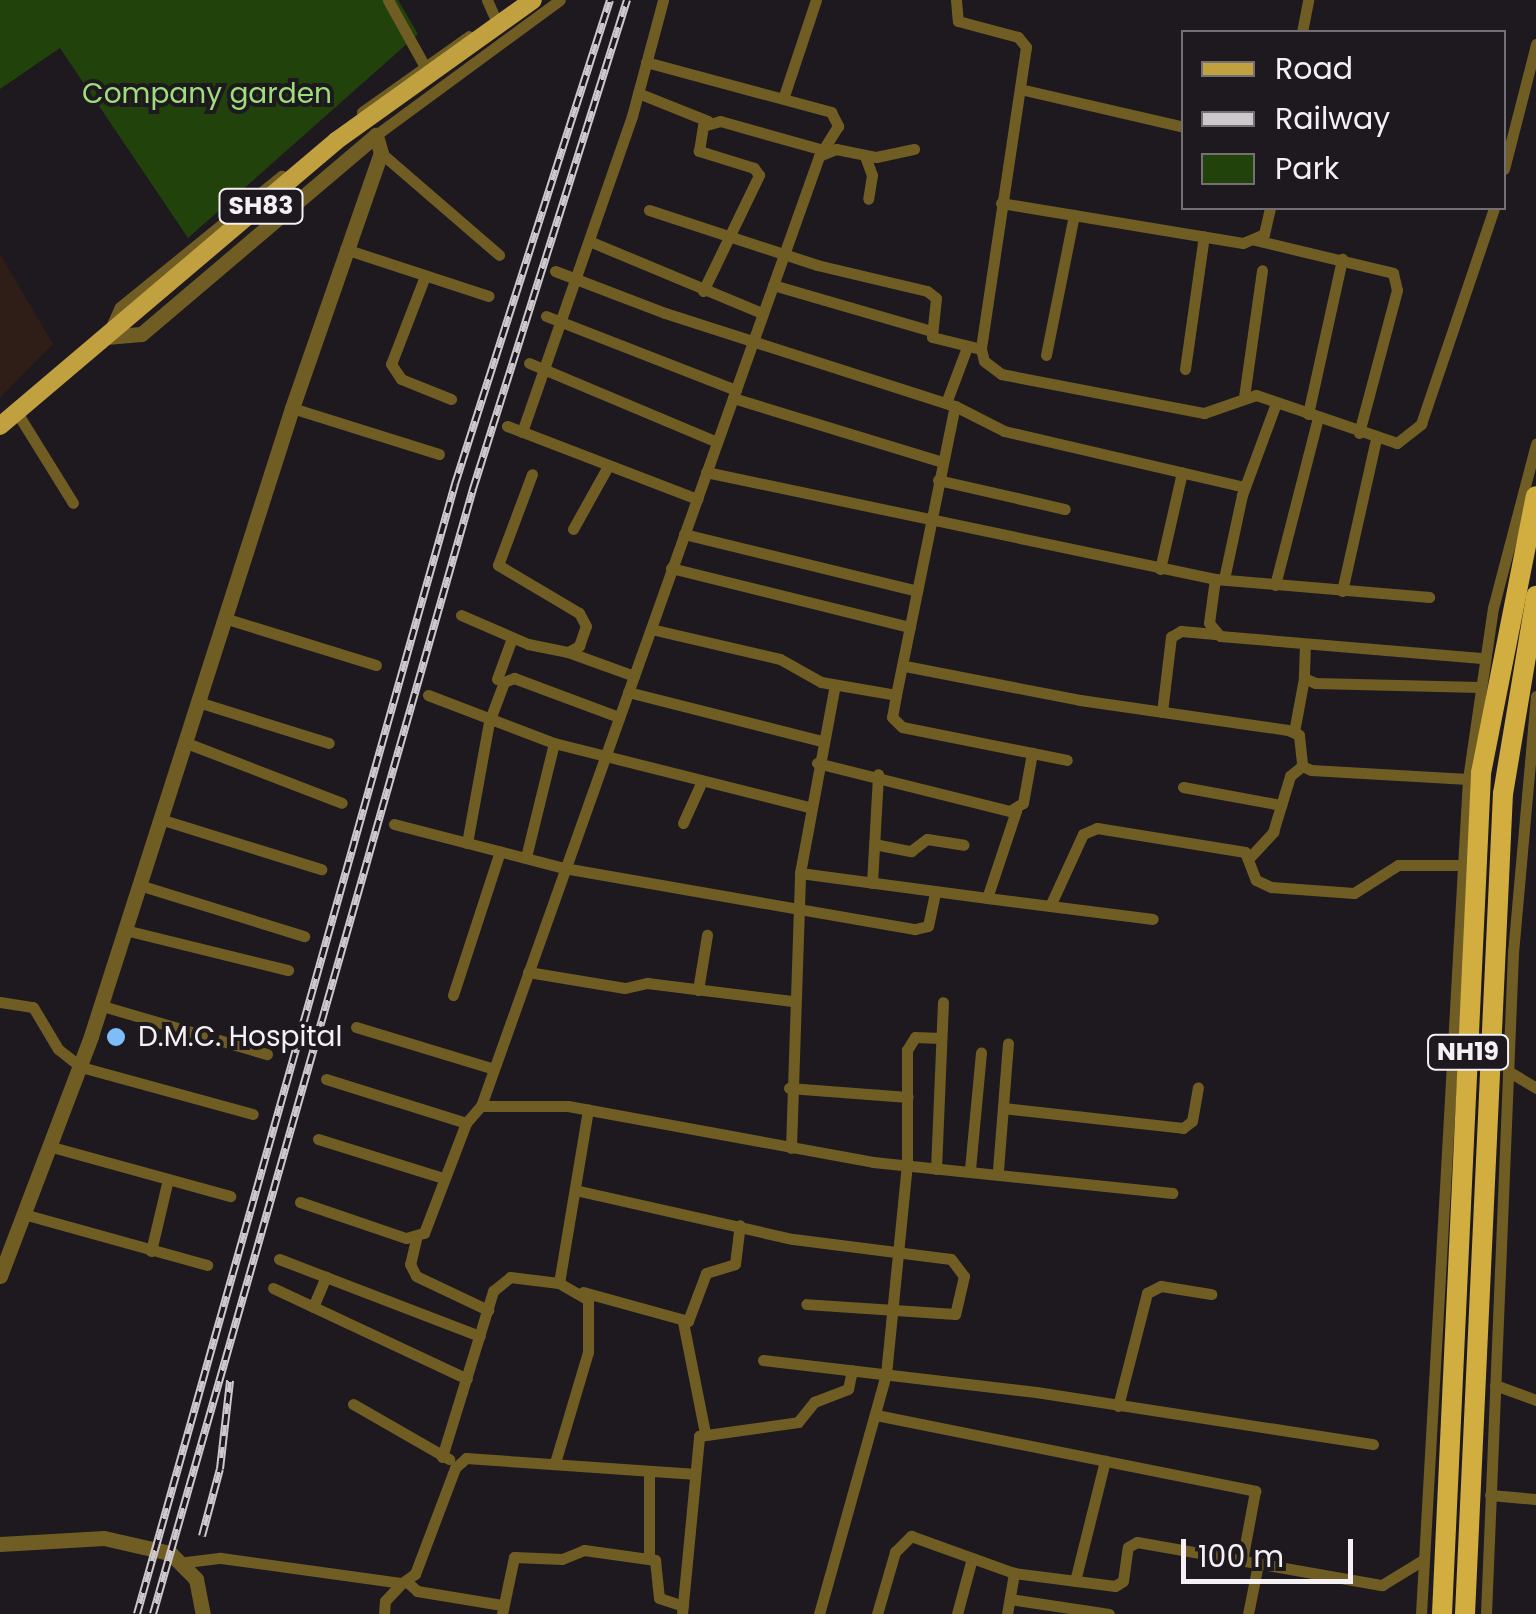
<!DOCTYPE html>
<style>
body{margin:0}
#map{position:relative;width:1536px;height:1614px;overflow:hidden;background:#1e191f;font-family:Poppins,sans-serif}
div>[style]{position:absolute}
[style*='--x']{left:calc(var(--x)*1px);top:calc(var(--y)*1px);width:calc(var(--w)*1px);rotate:calc(var(--a)*1deg)}
.education>*{inset:0;background:#2f1d18}
.green>*{inset:0;background:#21420b}
.minor>*{height:11px;margin:-5.5px;padding:0 5.5px;transform-origin:5.5px;border-radius:5.5px;background:#705d23}
.tertiary>*{height:15px;margin:-7.5px;padding:0 7.5px;transform-origin:7.5px;border-radius:7.5px;background:#705d23}
.primary>*{height:18px;margin:-9px;padding:0 9px;transform-origin:9px;border-radius:9px;background:#c1a03f}
.trunk>*{height:20px;margin:-10px;padding:0 10px;transform-origin:10px;border-radius:10px;background:#d2ad40}
.rail>*{height:8px;margin-top:-4px;transform-origin:0;background:repeating-linear-gradient(90deg,#1e191f 0 11px,#ccc8cc 0 22px);box-sizing:border-box;border-block:2px solid #ccc8cc}
.dots>*{width:28px;height:28px;translate:-50% -50%;box-sizing:border-box;border:5px solid #1e191f;border-radius:50%}
span{translate:-50% -50%;white-space:nowrap;text-align:center;line-height:1.15;-webkit-text-stroke:8px #1e191f;paint-order:stroke}
.shield-label span{padding:2px 8px;background:#1e191f;border:2px solid;border-radius:8px;-webkit-text-stroke-width:0}
.shield-label{font-size:25px;color:#f4f0f4;font-weight:700}
.park-label{font-size:28px;color:#9dde7b}
.poi-label{font-size:28px;color:#f4f0f4}
.left{translate:0 -50%;text-align:left}
.legend{position:absolute;left:1181px;top:30px;width:325px;height:180px;box-sizing:border-box;background:#1e191f;border:2px solid #746f74;margin:0;padding:12px 18px;list-style:none;font-size:30px;color:#f4f0f4}
.legend li{display:flex;align-items:center;gap:20px;height:50px}
.legend b{width:50px;border:2px solid #746f74}
.scale{position:absolute;left:1181px;top:1539px;width:172px;height:45px;box-sizing:border-box;border:5px solid #f4f0f4;border-top:0;padding-left:12px;font-size:30px;line-height:35px;white-space:nowrap;color:#f4f0f4;-webkit-text-stroke:8px #1e191f;paint-order:stroke}
</style>
<div id="map">
<div class="education">
<i style="clip-path:polygon(0 254px,53px 344px,0 398px)"></i>
</div>
<div class="green">
<i style="clip-path:polygon(0 0,398px 0,418px 34px,188px 238px,60px 48px,0 89px)"></i>
</div>
<div class="minor">
<i style="--x:388;--y:0;--w:74;--a:61"></i>
<i style="--x:487;--y:0;--w:20;--a:66"></i>
<i style="--x:956;--y:0;--w:21;--a:85"></i>
<i style="--x:958;--y:21;--w:62;--a:14.9"></i>
<i style="--x:1018;--y:37;--w:13;--a:51"></i>
<i style="--x:1026;--y:47;--w:305;--a:98.5"></i>
<i style="--x:981;--y:349;--w:12;--a:76"></i>
<i style="--x:984;--y:361;--w:21;--a:37"></i>
<i style="--x:1001;--y:374;--w:207;--a:10.9"></i>
<i style="--x:1204;--y:413;--w:55;--a:-19.1"></i>
<i style="--x:1256;--y:395;--w:149;--a:18.8"></i>
<i style="--x:1397;--y:443;--w:31;--a:-38"></i>
<i style="--x:1421;--y:424;--w:228;--a:-71.3"></i>
<i style="--x:1302;--y:32;--w:33;--a:-79"></i>
<i style="--x:646;--y:62;--w:192;--a:15.1"></i>
<i style="--x:831;--y:112;--w:16;--a:63"></i>
<i style="--x:838;--y:126;--w:28;--a:122"></i>
<i style="--x:1020;--y:89;--w:168;--a:13"></i>
<i style="--x:638;--y:93;--w:75;--a:21.8"></i>
<i style="--x:784;--y:96;--w:101;--a:-71.6"></i>
<i style="--x:362;--y:112;--w:131;--a:-35.4"></i>
<i style="--x:376;--y:135;--w:228;--a:-36.3"></i>
<i style="--x:381;--y:153;--w:156;--a:40.8"></i>
<i style="--x:865;--y:156;--w:20;--a:70"></i>
<i style="--x:872;--y:175;--w:24;--a:99"></i>
<i style="--x:1504;--y:169;--w:129;--a:-75.6"></i>
<i style="--x:1001;--y:203;--w:245;--a:9.4"></i>
<i style="--x:1243;--y:243;--w:23;--a:-23"></i>
<i style="--x:1264;--y:234;--w:27;--a:-77"></i>
<i style="--x:649;--y:210;--w:177;--a:18.1"></i>
<i style="--x:817;--y:265;--w:113;--a:13.3"></i>
<i style="--x:927;--y:291;--w:11;--a:38"></i>
<i style="--x:936;--y:298;--w:39;--a:96"></i>
<i style="--x:932;--y:337;--w:50;--a:13.8"></i>
<i style="--x:1255;--y:240;--w:142;--a:13.4"></i>
<i style="--x:1393;--y:273;--w:17;--a:77"></i>
<i style="--x:1397;--y:290;--w:148;--a:104.9"></i>
<i style="--x:589;--y:241;--w:187;--a:22.6"></i>
<i style="--x:345;--y:249;--w:151;--a:18.1"></i>
<i style="--x:555;--y:271;--w:118;--a:20.9"></i>
<i style="--x:665;--y:313;--w:305;--a:17.8"></i>
<i style="--x:955;--y:406;--w:55;--a:27"></i>
<i style="--x:1004;--y:431;--w:247;--a:13.1"></i>
<i style="--x:425;--y:276;--w:94;--a:111.1"></i>
<i style="--x:391;--y:364;--w:18;--a:56"></i>
<i style="--x:401;--y:379;--w:54;--a:21.8"></i>
<i style="--x:773;--y:285;--w:165;--a:16.2"></i>
<i style="--x:703;--y:291;--w:129;--a:-64.2"></i>
<i style="--x:759;--y:175;--w:9;--a:-126"></i>
<i style="--x:754;--y:168;--w:58;--a:-162.8"></i>
<i style="--x:699;--y:151;--w:25;--a:-81"></i>
<i style="--x:703;--y:126;--w:18;--a:-16"></i>
<i style="--x:720;--y:121;--w:111;--a:15.7"></i>
<i style="--x:546;--y:316;--w:204;--a:21.3"></i>
<i style="--x:110;--y:329;--w:24;--a:-66"></i>
<i style="--x:120;--y:307;--w:208;--a:-39.1"></i>
<i style="--x:1046;--y:355;--w:143;--a:-78.7"></i>
<i style="--x:529;--y:363;--w:204;--a:22.8"></i>
<i style="--x:1185;--y:369;--w:134;--a:-81.9"></i>
<i style="--x:1244;--y:397;--w:128;--a:-81.9"></i>
<i style="--x:733;--y:398;--w:219;--a:17"></i>
<i style="--x:946;--y:403;--w:60;--a:-69.4"></i>
<i style="--x:292;--y:408;--w:154;--a:17.4"></i>
<i style="--x:16;--y:411;--w:108;--a:58.2"></i>
<i style="--x:1308;--y:414;--w:159;--a:-77.6"></i>
<i style="--x:507;--y:426;--w:204;--a:21"></i>
<i style="--x:522;--y:432;--w:335;--a:-70.8"></i>
<i style="--x:632;--y:116;--w:120;--a:-75"></i>
<i style="--x:706;--y:472;--w:520;--a:11.87"></i>
<i style="--x:1215;--y:579;--w:215;--a:4.8"></i>
<i style="--x:938;--y:480;--w:130;--a:12.9"></i>
<i style="--x:573;--y:529;--w:72;--a:-60.9"></i>
<i style="--x:684;--y:534;--w:240;--a:13.7"></i>
<i style="--x:671;--y:568;--w:246;--a:13.9"></i>
<i style="--x:1160;--y:569;--w:99;--a:-77.2"></i>
<i style="--x:1215;--y:579;--w:44;--a:97.8"></i>
<i style="--x:1209;--y:623;--w:17;--a:50"></i>
<i style="--x:1220;--y:636;--w:265;--a:4.8"></i>
<i style="--x:1224;--y:579;--w:86;--a:-77.9"></i>
<i style="--x:1242;--y:495;--w:98;--a:-69.7"></i>
<i style="--x:1275;--y:585;--w:172;--a:-75.6"></i>
<i style="--x:1342;--y:591;--w:156;--a:-77.4"></i>
<i style="--x:461;--y:615;--w:73;--a:23.4"></i>
<i style="--x:528;--y:644;--w:41;--a:11.3"></i>
<i style="--x:568;--y:652;--w:13;--a:-29"></i>
<i style="--x:579;--y:646;--w:21;--a:-71"></i>
<i style="--x:586;--y:626;--w:15;--a:-118"></i>
<i style="--x:579;--y:613;--w:94;--a:-149.3"></i>
<i style="--x:498;--y:565;--w:97;--a:-69.5"></i>
<i style="--x:224;--y:618;--w:159;--a:17.2"></i>
<i style="--x:651;--y:629;--w:132;--a:13.1"></i>
<i style="--x:780;--y:659;--w:47;--a:29.3"></i>
<i style="--x:821;--y:682;--w:76;--a:9.8"></i>
<i style="--x:896;--y:695;--w:295;--a:-78.5"></i>
<i style="--x:1305;--y:644;--w:34;--a:92"></i>
<i style="--x:1304;--y:678;--w:12;--a:24"></i>
<i style="--x:1315;--y:683;--w:164;--a:1.4"></i>
<i style="--x:568;--y:652;--w:70;--a:20"></i>
<i style="--x:905;--y:666;--w:178;--a:11"></i>
<i style="--x:1080;--y:700;--w:210;--a:8.2"></i>
<i style="--x:1288;--y:730;--w:12;--a:24"></i>
<i style="--x:1299;--y:735;--w:31;--a:84"></i>
<i style="--x:1302;--y:766;--w:10;--a:24"></i>
<i style="--x:1311;--y:770;--w:157;--a:3.3"></i>
<i style="--x:497;--y:679;--w:44;--a:-69.9"></i>
<i style="--x:628;--y:692;--w:199;--a:14.2"></i>
<i style="--x:428;--y:695;--w:135;--a:20.9"></i>
<i style="--x:554;--y:743;--w:263;--a:14.1"></i>
<i style="--x:896;--y:695;--w:22;--a:100"></i>
<i style="--x:892;--y:717;--w:14;--a:45"></i>
<i style="--x:902;--y:727;--w:168;--a:11.3"></i>
<i style="--x:198;--y:702;--w:137;--a:17.4"></i>
<i style="--x:1162;--y:712;--w:76;--a:-83.2"></i>
<i style="--x:1171;--y:637;--w:12;--a:-31"></i>
<i style="--x:1181;--y:631;--w:34;--a:5"></i>
<i style="--x:1294;--y:732;--w:55;--a:-79.5"></i>
<i style="--x:184;--y:742;--w:169;--a:21.1"></i>
<i style="--x:817;--y:763;--w:199;--a:14"></i>
<i style="--x:1010;--y:811;--w:15;--a:-32"></i>
<i style="--x:1023;--y:803;--w:51;--a:-79.8"></i>
<i style="--x:1183;--y:787;--w:100;--a:10.4"></i>
<i style="--x:160;--y:819;--w:169;--a:17.3"></i>
<i style="--x:683;--y:823;--w:46;--a:-65.7"></i>
<i style="--x:394;--y:824;--w:176;--a:14.5"></i>
<i style="--x:564;--y:868;--w:356;--a:9.9"></i>
<i style="--x:915;--y:929;--w:13;--a:-13"></i>
<i style="--x:928;--y:926;--w:35;--a:-78"></i>
<i style="--x:467;--y:843;--w:123;--a:-79.7"></i>
<i style="--x:489;--y:722;--w:43;--a:-69.4"></i>
<i style="--x:504;--y:682;--w:11;--a:-22"></i>
<i style="--x:514;--y:678;--w:112;--a:20.4"></i>
<i style="--x:879;--y:845;--w:33;--a:11"></i>
<i style="--x:911;--y:851;--w:20;--a:-37"></i>
<i style="--x:927;--y:839;--w:37;--a:9"></i>
<i style="--x:1251;--y:856;--w:33;--a:-47"></i>
<i style="--x:1273;--y:832;--w:59;--a:-73.1"></i>
<i style="--x:1290;--y:776;--w:16;--a:-40"></i>
<i style="--x:526;--y:857;--w:117;--a:-76.2"></i>
<i style="--x:800;--y:873;--w:189;--a:7.6"></i>
<i style="--x:987;--y:898;--w:92;--a:-71.6"></i>
<i style="--x:872;--y:883;--w:109;--a:-86.8"></i>
<i style="--x:139;--y:885;--w:173;--a:17.2"></i>
<i style="--x:987;--y:898;--w:167;--a:7.2"></i>
<i style="--x:1050;--y:906;--w:79;--a:-65.4"></i>
<i style="--x:1083;--y:834;--w:15;--a:-23"></i>
<i style="--x:1097;--y:828;--w:150;--a:9.2"></i>
<i style="--x:1245;--y:852;--w:30;--a:69"></i>
<i style="--x:1256;--y:880;--w:17;--a:25"></i>
<i style="--x:1271;--y:887;--w:83;--a:4.1"></i>
<i style="--x:1354;--y:893;--w:52;--a:-32.5"></i>
<i style="--x:1398;--y:865;--w:64;--a:0"></i>
<i style="--x:125;--y:930;--w:168;--a:13.8"></i>
<i style="--x:528;--y:972;--w:98;--a:9.4"></i>
<i style="--x:625;--y:988;--w:23;--a:-13"></i>
<i style="--x:647;--y:983;--w:146;--a:7.1"></i>
<i style="--x:698;--y:990;--w:56;--a:-80.7"></i>
<i style="--x:453;--y:995;--w:151;--a:-71.9"></i>
<i style="--x:0;--y:1002;--w:33;--a:9"></i>
<i style="--x:33;--y:1007;--w:49;--a:59.2"></i>
<i style="--x:58;--y:1049;--w:29;--a:38"></i>
<i style="--x:81;--y:1067;--w:178;--a:15.3"></i>
<i style="--x:99;--y:1005;--w:175;--a:16.3"></i>
<i style="--x:356;--y:1027;--w:141;--a:16.9"></i>
<i style="--x:1508;--y:1071;--w:33;--a:31"></i>
<i style="--x:326;--y:1079;--w:147;--a:17.4"></i>
<i style="--x:789;--y:1088;--w:119;--a:4.3"></i>
<i style="--x:481;--y:1106;--w:87;--a:0"></i>
<i style="--x:568;--y:1106;--w:310;--a:10.4"></i>
<i style="--x:873;--y:1162;--w:301;--a:5.9"></i>
<i style="--x:1003;--y:1108;--w:181;--a:6.3"></i>
<i style="--x:1183;--y:1128;--w:11;--a:-38"></i>
<i style="--x:1192;--y:1121;--w:34;--a:-80"></i>
<i style="--x:318;--y:1139;--w:131;--a:17.3"></i>
<i style="--x:52;--y:1147;--w:185;--a:15.4"></i>
<i style="--x:791;--y:1148;--w:275;--a:-88.1"></i>
<i style="--x:800;--y:873;--w:191;--a:-79.5"></i>
<i style="--x:936;--y:1169;--w:167;--a:-87.6"></i>
<i style="--x:970;--y:1169;--w:117;--a:-84.6"></i>
<i style="--x:998;--y:1170;--w:127;--a:-85.5"></i>
<i style="--x:575;--y:1190;--w:223;--a:12.7"></i>
<i style="--x:793;--y:1239;--w:159;--a:7.2"></i>
<i style="--x:951;--y:1259;--w:21;--a:53"></i>
<i style="--x:964;--y:1276;--w:39;--a:103"></i>
<i style="--x:955;--y:1314;--w:149;--a:-176.2"></i>
<i style="--x:300;--y:1202;--w:112;--a:18.8"></i>
<i style="--x:406;--y:1238;--w:19;--a:-16"></i>
<i style="--x:424;--y:1233;--w:118;--a:-69.1"></i>
<i style="--x:466;--y:1123;--w:23;--a:-49"></i>
<i style="--x:481;--y:1106;--w:1008;--a:-70.41"></i>
<i style="--x:819;--y:156;--w:18;--a:-22"></i>
<i style="--x:836;--y:149;--w:41;--a:11.3"></i>
<i style="--x:876;--y:157;--w:39;--a:-12"></i>
<i style="--x:27;--y:1215;--w:187;--a:15.5"></i>
<i style="--x:416;--y:1239;--w:26;--a:103"></i>
<i style="--x:410;--y:1264;--w:13;--a:63"></i>
<i style="--x:416;--y:1276;--w:80;--a:25.3"></i>
<i style="--x:151;--y:1251;--w:74;--a:-76.7"></i>
<i style="--x:279;--y:1259;--w:215;--a:21"></i>
<i style="--x:559;--y:1283;--w:176;--a:-80.5"></i>
<i style="--x:273;--y:1288;--w:214;--a:25.1"></i>
<i style="--x:583;--y:1292;--w:109;--a:15.4"></i>
<i style="--x:688;--y:1321;--w:51;--a:-69.4"></i>
<i style="--x:706;--y:1273;--w:30;--a:-17"></i>
<i style="--x:735;--y:1264;--w:39;--a:-83"></i>
<i style="--x:313;--y:1307;--w:33;--a:-67"></i>
<i style="--x:683;--y:1322;--w:113;--a:78.8"></i>
<i style="--x:763;--y:1360;--w:275;--a:6.7"></i>
<i style="--x:1036;--y:1392;--w:341;--a:8.8"></i>
<i style="--x:1495;--y:1385;--w:44;--a:20.1"></i>
<i style="--x:353;--y:1404;--w:111;--a:29.8"></i>
<i style="--x:1118;--y:1406;--w:117;--a:-75.6"></i>
<i style="--x:1147;--y:1293;--w:16;--a:-27"></i>
<i style="--x:1161;--y:1286;--w:51;--a:9.1"></i>
<i style="--x:876;--y:1415;--w:387;--a:11.3"></i>
<i style="--x:1255;--y:1491;--w:71;--a:100.5"></i>
<i style="--x:442;--y:1457;--w:174;--a:-72.9"></i>
<i style="--x:493;--y:1291;--w:22;--a:-39"></i>
<i style="--x:510;--y:1277;--w:49;--a:7"></i>
<i style="--x:559;--y:1283;--w:34;--a:30"></i>
<i style="--x:588;--y:1300;--w:52;--a:90"></i>
<i style="--x:588;--y:1352;--w:116;--a:106.6"></i>
<i style="--x:1490;--y:1495;--w:46;--a:5"></i>
<i style="--x:649;--y:1558;--w:87;--a:-90"></i>
<i style="--x:186;--y:1562;--w:35;--a:-7"></i>
<i style="--x:221;--y:1558;--w:183;--a:7.9"></i>
<i style="--x:402;--y:1583;--w:16;--a:-35"></i>
<i style="--x:415;--y:1574;--w:113;--a:-69.3"></i>
<i style="--x:455;--y:1468;--w:15;--a:-42"></i>
<i style="--x:466;--y:1458;--w:227;--a:4"></i>
<i style="--x:406;--y:1581;--w:15;--a:42"></i>
<i style="--x:417;--y:1591;--w:86;--a:9.4"></i>
<i style="--x:1075;--y:1581;--w:124;--a:-76"></i>
<i style="--x:1010;--y:1599;--w:100;--a:8.6"></i>
<i style="--x:384;--y:1614;--w:13;--a:-86"></i>
<i style="--x:385;--y:1601;--w:25;--a:-47"></i>
<i style="--x:502;--y:1614;--w:58;--a:-78.1"></i>
<i style="--x:514;--y:1557;--w:48;--a:2.4"></i>
<i style="--x:562;--y:1559;--w:24;--a:-22"></i>
<i style="--x:584;--y:1550;--w:72;--a:8"></i>
<i style="--x:655;--y:1560;--w:38;--a:84"></i>
<i style="--x:659;--y:1598;--w:25;--a:18"></i>
<i style="--x:682;--y:1614;--w:179;--a:-84.5"></i>
<i style="--x:699;--y:1436;--w:100;--a:-8"></i>
<i style="--x:798;--y:1422;--w:26;--a:-51"></i>
<i style="--x:814;--y:1402;--w:36;--a:-21"></i>
<i style="--x:848;--y:1389;--w:19;--a:-78"></i>
<i style="--x:819;--y:1614;--w:249;--a:-74.4"></i>
<i style="--x:886;--y:1374;--w:210;--a:-84.3"></i>
<i style="--x:907;--y:1165;--w:115;--a:-90"></i>
<i style="--x:907;--y:1050;--w:15;--a:-58"></i>
<i style="--x:915;--y:1037;--w:26;--a:2"></i>
<i style="--x:877;--y:1614;--w:65;--a:-73.8"></i>
<i style="--x:895;--y:1552;--w:23;--a:-45"></i>
<i style="--x:911;--y:1536;--w:109;--a:19.8"></i>
<i style="--x:1014;--y:1573;--w:102;--a:7.3"></i>
<i style="--x:1115;--y:1586;--w:9;--a:-32"></i>
<i style="--x:1123;--y:1581;--w:34;--a:-82"></i>
<i style="--x:1128;--y:1547;--w:10;--a:-29"></i>
<i style="--x:1137;--y:1542;--w:249;--a:10"></i>
<i style="--x:1382;--y:1585;--w:48;--a:-31.4"></i>
<i style="--x:957;--y:1614;--w:58;--a:-75"></i>
<i style="--x:1007;--y:1614;--w:42;--a:-80.3"></i>
<i style="--x:1248;--y:1614;--w:51;--a:-78.7"></i>
<i style="--x:1421;--y:1614;--w:836;--a:-86.78"></i>
<i style="--x:1468;--y:779;--w:173;--a:-81.7"></i>
<i style="--x:1493;--y:608;--w:170;--a:-75.3"></i>
<i style="--x:1486;--y:1614;--w:662;--a:-87.66"></i>
<i style="--x:1513;--y:953;--w:258;--a:-84.9"></i>
</div>
<div class="tertiary">
<i style="--x:0;--y:1276;--w:257;--a:-69.2"></i>
<i style="--x:91;--y:1036;--w:659;--a:-72.25"></i>
<i style="--x:292;--y:408;--w:270;--a:-70.8"></i>
<i style="--x:381;--y:153;--w:19;--a:-106"></i>
<i style="--x:376;--y:135;--w:308;--a:139.7"></i>
<i style="--x:141;--y:334;--w:35;--a:175"></i>
<i style="--x:0;--y:1544;--w:104;--a:-3.3"></i>
<i style="--x:104;--y:1538;--w:68;--a:12.8"></i>
<i style="--x:170;--y:1553;--w:37;--a:45"></i>
<i style="--x:196;--y:1579;--w:36;--a:79"></i>
</div>
<div class="primary">
<i style="--x:0;--y:426;--w:441;--a:-40.3"></i>
<i style="--x:336;--y:141;--w:242;--a:-35.6"></i>
</div>
<div class="trunk">
<i style="--x:1442;--y:1614;--w:842;--a:-87.34"></i>
<i style="--x:1481;--y:773;--w:282;--a:-78.8"></i>
<i style="--x:1465;--y:1614;--w:821;--a:-87.35"></i>
<i style="--x:1503;--y:794;--w:201;--a:-80.5"></i>
</div>
<div class="rail">
<i style="--x:202;--y:1536;--w:69;--a:-75"></i>
<i style="--x:220;--y:1469;--w:89;--a:-83.5"></i>
<i style="--x:137;--y:1614;--w:1174;--a:-74.28"></i>
<i style="--x:455;--y:484;--w:508;--a:-72.24"></i>
<i style="--x:153;--y:1614;--w:1170;--a:-74.12"></i>
<i style="--x:473;--y:489;--w:513;--a:-72.52"></i>
</div>
<div class="dots">
<i style="left:116px;top:1037px;background:#7dbef9"></i>
</div>
<div class="shield-label">
<span style="left:261px;top:206px">SH83</span>
<span style="left:1468px;top:1052px">NH19</span>
</div>
<div class="park-label">
<span style="left:207px;top:94px">Company garden</span>
</div>
<div class="poi-label">
<span class="left" style="left:138px;top:1037px">D.M.C. Hospital</span>
</div>
<ul class="legend">
<li><b style="height:12px;background:#c1a03f"></b>Road</li>
<li><b style="height:12px;background:#ccc8cc"></b>Railway</li>
<li><b style="height:28px;background:#21420b"></b>Park</li>
</ul>
<div class="scale">100 m</div>
</div>
